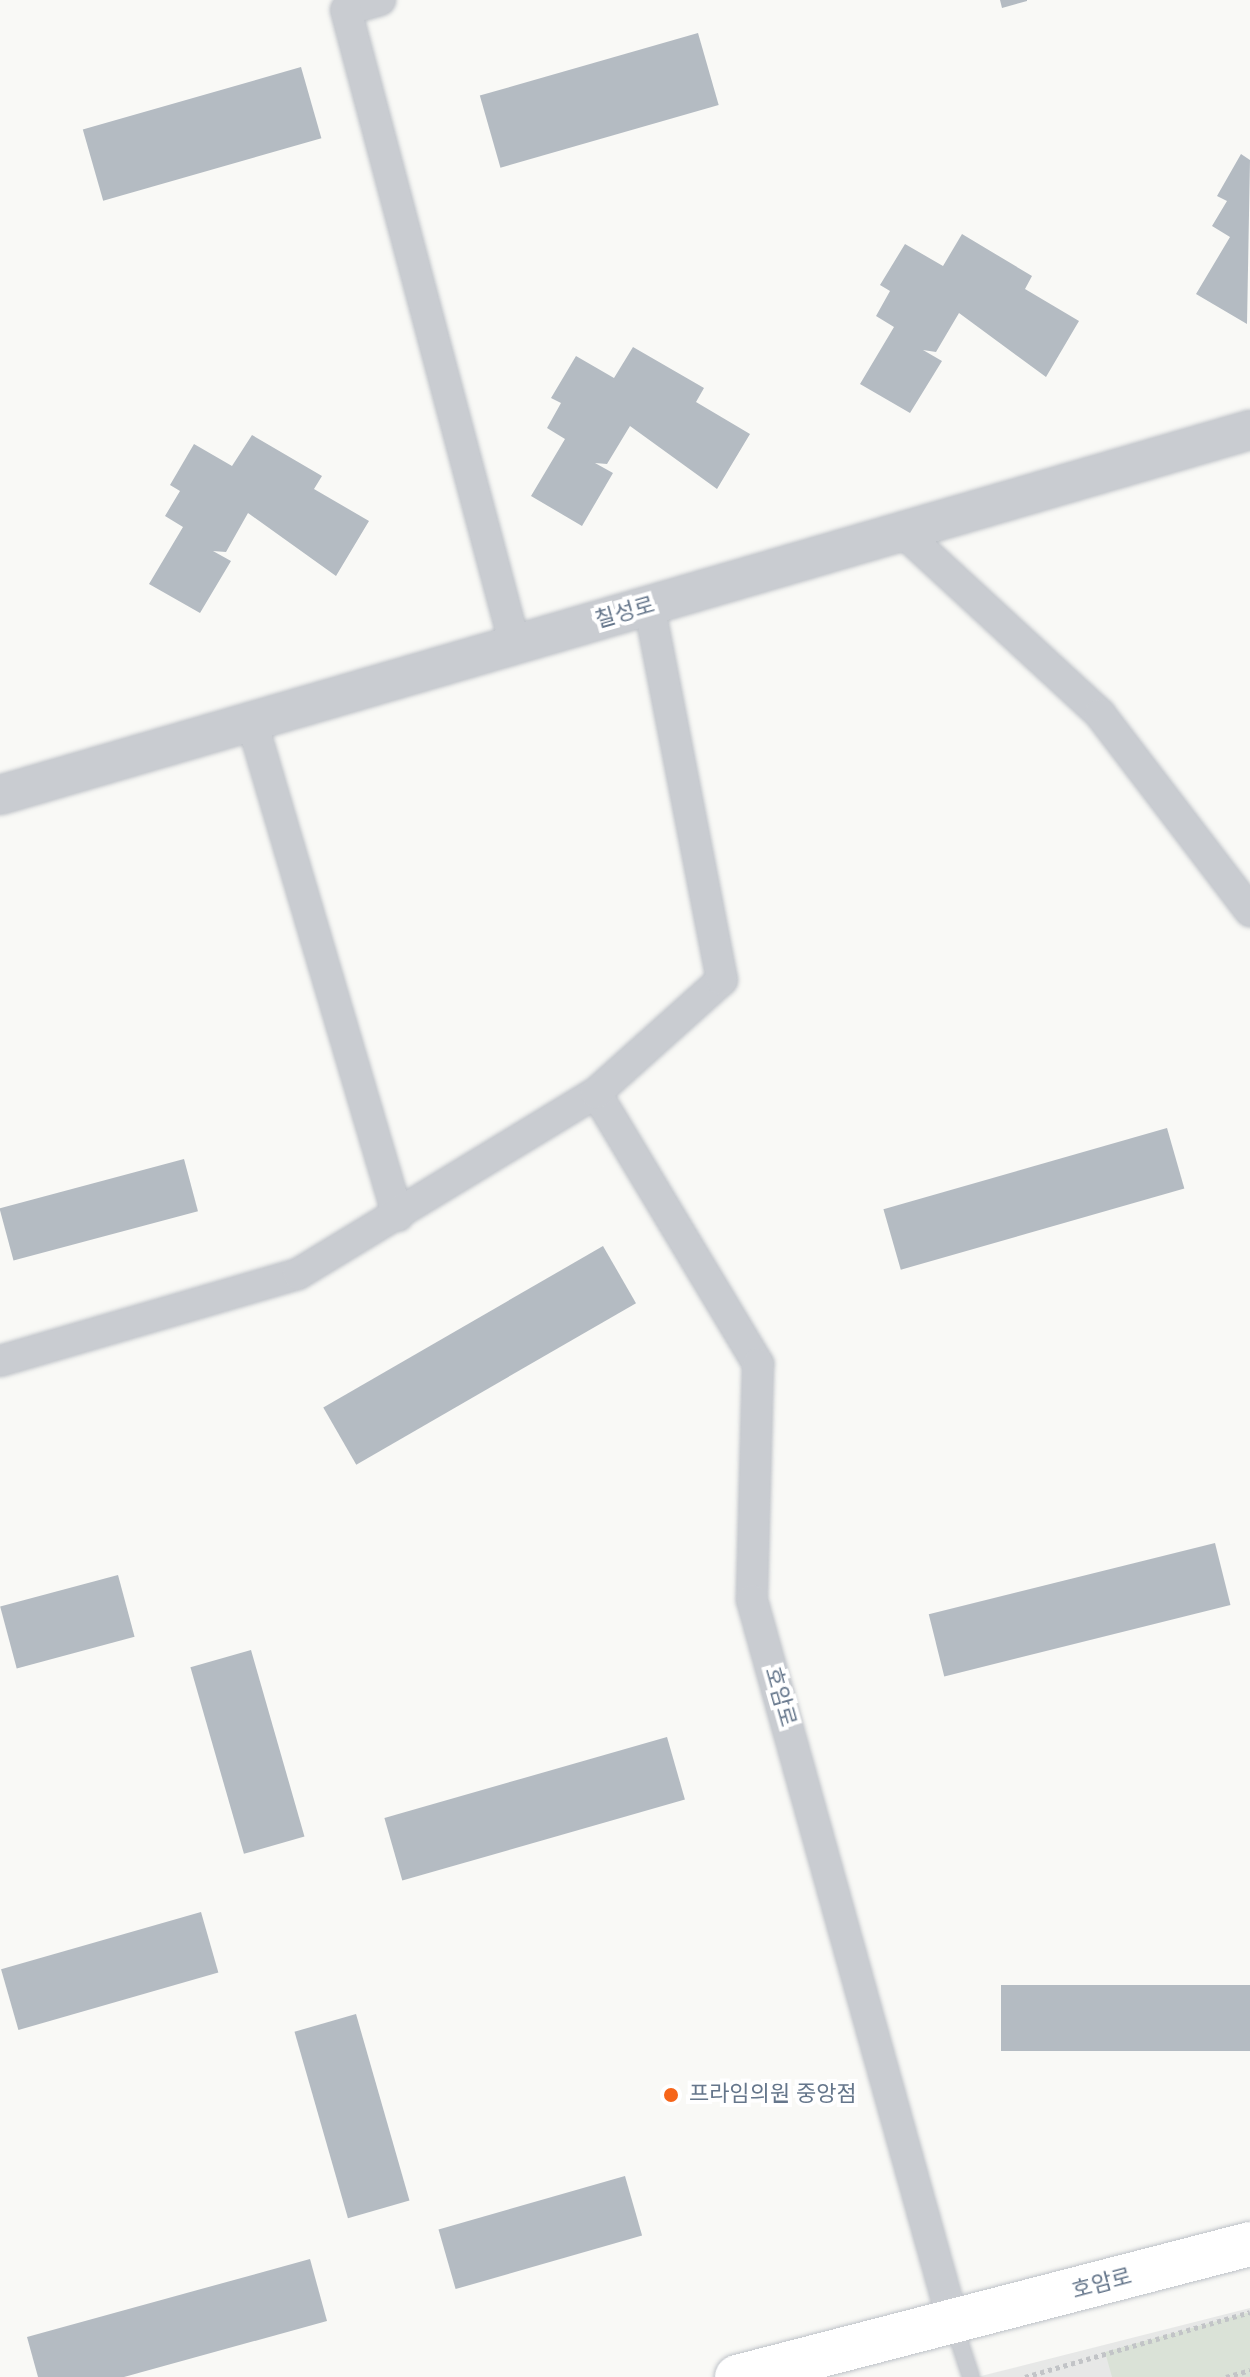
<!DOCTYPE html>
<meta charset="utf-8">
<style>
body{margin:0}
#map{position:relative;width:1250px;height:2377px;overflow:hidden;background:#f9f9f6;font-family:"Varela Round","Noto Sans KR",sans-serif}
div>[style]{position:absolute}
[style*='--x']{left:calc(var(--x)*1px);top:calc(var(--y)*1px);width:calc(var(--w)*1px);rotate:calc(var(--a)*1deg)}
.built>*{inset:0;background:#e7e8e7}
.green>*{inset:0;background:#dae2d7}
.building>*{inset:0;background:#b4bbc2;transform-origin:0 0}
.path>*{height:5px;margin-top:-2.5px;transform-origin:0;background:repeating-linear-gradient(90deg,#c2c4c7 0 4px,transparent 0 8px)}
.roads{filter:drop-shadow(0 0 2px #bdc1c7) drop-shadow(0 0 2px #bdc1c7)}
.service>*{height:16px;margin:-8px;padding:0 8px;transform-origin:8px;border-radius:8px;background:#c9ccd1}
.minor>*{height:30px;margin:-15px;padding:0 15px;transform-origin:15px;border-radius:15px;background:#c9ccd1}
.tertiary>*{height:38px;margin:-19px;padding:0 19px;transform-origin:19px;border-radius:19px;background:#c9ccd1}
.secondary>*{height:44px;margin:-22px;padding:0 22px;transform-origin:22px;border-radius:22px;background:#fff}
.dots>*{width:22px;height:22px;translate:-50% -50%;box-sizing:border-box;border:4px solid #fff;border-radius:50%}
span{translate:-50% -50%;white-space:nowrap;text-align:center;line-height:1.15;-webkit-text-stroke:8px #fff;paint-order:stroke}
.street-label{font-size:22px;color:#65768b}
.poi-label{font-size:22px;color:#65768b}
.left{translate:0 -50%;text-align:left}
</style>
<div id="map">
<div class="built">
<i style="clip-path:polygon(1250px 2308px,1250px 2377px,977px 2377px)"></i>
</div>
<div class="green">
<i style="clip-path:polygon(1250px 2312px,1250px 2377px,1112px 2377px,1105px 2352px)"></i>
</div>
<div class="building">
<i style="clip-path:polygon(1000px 0,1027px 0,1027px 1px,1002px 8px)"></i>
<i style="left:698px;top:33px;width:75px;height:227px;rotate:74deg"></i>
<i style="left:301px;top:67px;width:74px;height:227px;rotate:74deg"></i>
<i style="clip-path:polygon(1241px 154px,1250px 160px,1247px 324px,1196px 294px,1230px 237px,1212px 226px,1227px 201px,1217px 196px)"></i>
<i style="clip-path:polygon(962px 234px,1032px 276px,1025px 289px,1079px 321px,1046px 377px,959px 313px,936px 352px,923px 350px,942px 361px,910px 413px,860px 384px,894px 327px,876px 316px,890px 291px,880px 285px,905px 244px,943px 266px)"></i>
<i style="clip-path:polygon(633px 347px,704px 388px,696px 402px,750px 434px,717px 489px,630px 426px,607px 464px,595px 463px,613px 473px,582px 526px,531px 496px,565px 439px,547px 428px,561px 403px,551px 398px,576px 356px,614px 378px)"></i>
<i style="clip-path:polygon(252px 435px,322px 476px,314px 489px,369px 521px,336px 576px,248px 513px,226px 552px,213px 551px,231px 561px,200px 613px,149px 584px,183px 527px,165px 516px,180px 491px,170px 485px,194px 444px,232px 466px)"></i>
<i style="left:1167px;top:1128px;width:63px;height:295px;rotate:74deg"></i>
<i style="left:184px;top:1159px;width:54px;height:191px;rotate:75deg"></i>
<i style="left:603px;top:1246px;width:66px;height:323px;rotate:60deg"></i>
<i style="left:1215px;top:1543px;width:64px;height:295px;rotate:76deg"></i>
<i style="left:118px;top:1575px;width:64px;height:122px;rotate:75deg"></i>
<i style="left:251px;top:1650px;width:194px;height:63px;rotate:74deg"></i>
<i style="left:667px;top:1737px;width:65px;height:294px;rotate:74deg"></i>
<i style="left:201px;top:1912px;width:63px;height:208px;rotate:74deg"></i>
<i style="left:1250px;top:1985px;width:66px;height:249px;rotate:90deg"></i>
<i style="left:356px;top:2014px;width:194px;height:64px;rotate:74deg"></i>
<i style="left:625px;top:2176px;width:62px;height:194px;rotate:74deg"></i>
<i style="clip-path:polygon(310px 2259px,327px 2321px,124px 2377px,38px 2377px,27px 2337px)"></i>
</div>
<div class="path">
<i style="--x:1025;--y:2377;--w:234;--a:-16.1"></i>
<i style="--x:1226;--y:2377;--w:25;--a:-16"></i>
</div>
<div class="roads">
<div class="service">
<i style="--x:954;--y:2325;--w:55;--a:71.9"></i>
</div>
<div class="minor">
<i style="--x:380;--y:0;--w:35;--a:164"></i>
<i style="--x:346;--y:10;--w:657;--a:75.1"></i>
<i style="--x:903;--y:532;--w:268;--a:42.7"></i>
<i style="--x:1100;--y:714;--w:248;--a:52.7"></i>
<i style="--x:252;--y:722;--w:515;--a:73.54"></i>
<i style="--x:596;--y:1093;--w:316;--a:59.1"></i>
<i style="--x:758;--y:1364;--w:236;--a:91.5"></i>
<i style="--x:752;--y:1600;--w:753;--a:74.43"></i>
<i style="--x:0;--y:1361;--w:310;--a:-16.3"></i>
<i style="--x:298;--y:1274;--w:349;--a:-31.3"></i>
<i style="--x:596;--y:1093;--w:169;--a:-41.9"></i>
<i style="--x:722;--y:980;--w:381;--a:-101"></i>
</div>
<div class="tertiary">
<i style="--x:0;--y:795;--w:1302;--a:-16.28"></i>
</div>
<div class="secondary">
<i style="--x:737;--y:2377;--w:530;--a:-14.53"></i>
</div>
</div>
<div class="dots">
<i style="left:671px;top:2095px;background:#f66519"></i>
</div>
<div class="street-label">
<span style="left:625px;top:613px;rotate:-16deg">칠성로</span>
<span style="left:780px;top:1697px;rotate:74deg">호암로</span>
<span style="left:1102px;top:2284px;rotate:-15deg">호암로</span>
</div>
<div class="poi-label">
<span class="left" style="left:689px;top:2095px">프라임의원 중앙점</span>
</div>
</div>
